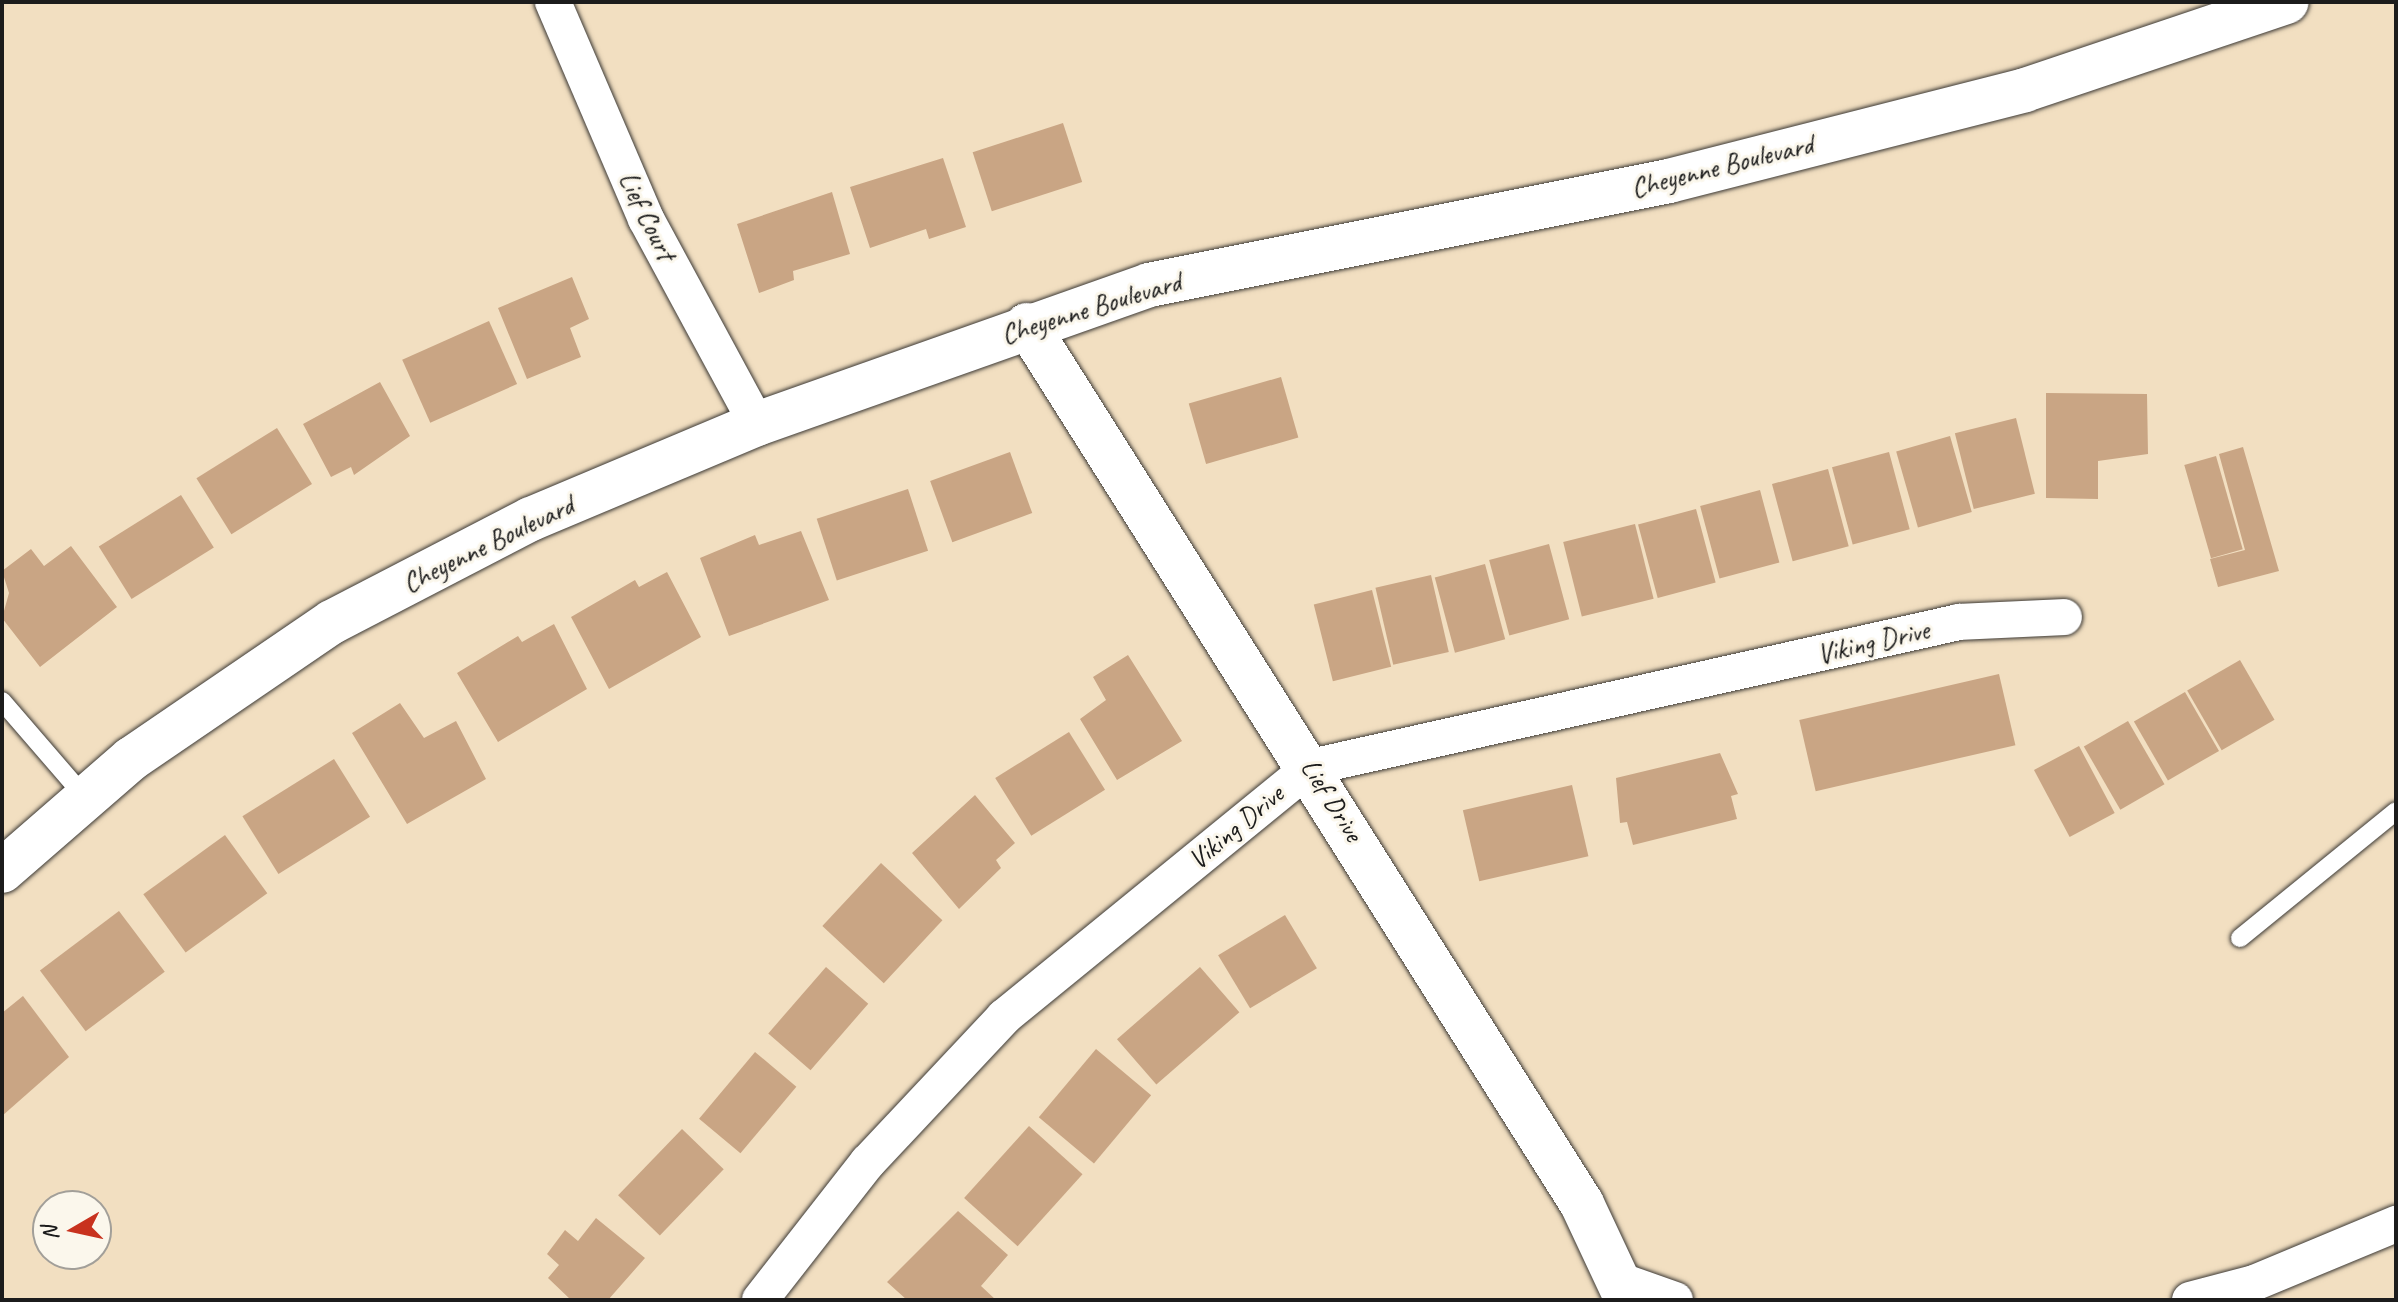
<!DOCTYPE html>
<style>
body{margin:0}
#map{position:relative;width:2398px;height:1302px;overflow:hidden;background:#f2dfc1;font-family:Caveat,sans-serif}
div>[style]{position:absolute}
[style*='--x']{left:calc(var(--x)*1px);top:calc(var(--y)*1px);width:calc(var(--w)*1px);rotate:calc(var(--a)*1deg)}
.building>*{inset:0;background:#c9a584;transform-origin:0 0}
.roads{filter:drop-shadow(0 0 2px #3c3935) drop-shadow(0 0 2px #3c3935)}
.service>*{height:18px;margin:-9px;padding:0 9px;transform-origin:9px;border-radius:9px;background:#fff}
.minor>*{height:36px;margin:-18px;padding:0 18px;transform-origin:18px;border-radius:18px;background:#fff}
.tertiary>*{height:44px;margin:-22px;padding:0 22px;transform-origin:22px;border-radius:22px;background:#fff}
span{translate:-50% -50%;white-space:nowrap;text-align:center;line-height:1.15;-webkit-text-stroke:6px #fbf7ec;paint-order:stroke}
.street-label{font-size:28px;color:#1c1c1c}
.frame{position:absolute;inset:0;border:4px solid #1c1c1c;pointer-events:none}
.north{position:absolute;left:32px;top:1190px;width:80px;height:80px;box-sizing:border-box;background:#fbf7ec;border:2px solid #a29f99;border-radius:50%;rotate:261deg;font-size:22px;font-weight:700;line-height:32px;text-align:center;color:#1c1c1c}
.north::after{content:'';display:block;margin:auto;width:28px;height:36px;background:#c8321e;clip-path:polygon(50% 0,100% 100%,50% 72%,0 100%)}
</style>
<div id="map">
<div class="building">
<i style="left:1063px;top:123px;width:62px;height:95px;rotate:72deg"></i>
<i style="clip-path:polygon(943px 158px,966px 227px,929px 239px,926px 229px,870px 248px,850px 187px)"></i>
<i style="clip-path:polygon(832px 192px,850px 254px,793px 271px,794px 280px,759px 293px,737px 224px)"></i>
<i style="clip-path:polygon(572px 277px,589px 319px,570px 328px,581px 357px,527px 379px,498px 308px)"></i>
<i style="left:489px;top:321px;width:69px;height:95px;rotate:66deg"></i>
<i style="left:1281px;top:377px;width:63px;height:96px;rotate:74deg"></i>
<i style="clip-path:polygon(380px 382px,410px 436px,354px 475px,351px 467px,331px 477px,303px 424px)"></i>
<i style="clip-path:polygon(2046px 393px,2147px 394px,2148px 454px,2098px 461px,2098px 499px,2046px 498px)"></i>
<i style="left:2016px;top:418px;width:78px;height:63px;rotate:76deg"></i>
<i style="left:277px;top:428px;width:66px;height:95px;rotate:58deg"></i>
<i style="left:1950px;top:436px;width:79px;height:56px;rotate:74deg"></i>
<i style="clip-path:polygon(2243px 447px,2279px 571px,2218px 587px,2210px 559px,2245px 550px,2219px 454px)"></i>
<i style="left:1010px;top:452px;width:65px;height:85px;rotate:70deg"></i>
<i style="left:1889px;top:452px;width:80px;height:59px;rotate:75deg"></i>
<i style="left:2216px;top:456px;width:97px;height:33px;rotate:74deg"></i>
<i style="left:1828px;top:469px;width:80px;height:58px;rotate:75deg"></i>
<i style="left:908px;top:489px;width:65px;height:96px;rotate:72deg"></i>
<i style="left:1760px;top:490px;width:75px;height:62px;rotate:75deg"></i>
<i style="left:181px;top:495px;width:62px;height:97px;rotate:58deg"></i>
<i style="left:1696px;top:509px;width:76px;height:60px;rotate:75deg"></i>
<i style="left:1635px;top:524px;width:77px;height:74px;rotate:76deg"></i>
<i style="clip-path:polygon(801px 531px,829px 600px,729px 636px,700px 558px,755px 535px,759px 545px)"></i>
<i style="left:1549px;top:544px;width:78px;height:62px;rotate:75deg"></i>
<i style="clip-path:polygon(71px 546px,117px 607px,40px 667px,2px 618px,9px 593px,2px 571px,31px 549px,44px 566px)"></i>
<i style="left:1485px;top:564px;width:78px;height:52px;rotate:75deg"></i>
<i style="clip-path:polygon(667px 572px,701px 637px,609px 689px,571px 617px,635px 580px,639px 587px)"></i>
<i style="left:1431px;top:575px;width:79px;height:57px;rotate:77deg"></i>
<i style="left:1372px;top:590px;width:79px;height:60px;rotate:76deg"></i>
<i style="clip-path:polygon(554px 624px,587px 689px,498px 742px,457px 673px,518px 636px,522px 642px)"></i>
<i style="clip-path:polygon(1128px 655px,1182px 741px,1117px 780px,1080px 719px,1106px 700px,1093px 677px)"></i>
<i style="left:2240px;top:660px;width:69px;height:61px;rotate:60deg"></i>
<i style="left:1999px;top:674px;width:73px;height:205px;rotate:77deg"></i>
<i style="left:2185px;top:692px;width:68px;height:59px;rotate:60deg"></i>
<i style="clip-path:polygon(400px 703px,424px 738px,456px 721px,486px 779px,407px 824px,352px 733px)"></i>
<i style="left:2128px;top:721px;width:73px;height:51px;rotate:60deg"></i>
<i style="left:1069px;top:732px;width:68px;height:87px;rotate:58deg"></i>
<i style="left:2079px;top:746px;width:76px;height:51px;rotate:62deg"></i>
<i style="clip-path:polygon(1720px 753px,1738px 794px,1731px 796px,1737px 819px,1633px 845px,1627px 822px,1620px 823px,1616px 778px)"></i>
<i style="left:334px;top:759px;width:68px;height:108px;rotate:58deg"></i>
<i style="left:1572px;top:785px;width:73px;height:112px;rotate:77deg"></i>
<i style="clip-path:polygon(975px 795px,1015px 843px,996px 860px,1001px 868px,959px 909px,912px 853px)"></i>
<i style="left:225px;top:835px;width:72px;height:101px;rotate:54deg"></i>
<i style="left:881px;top:863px;width:84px;height:86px;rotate:43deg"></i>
<i style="left:119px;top:911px;width:76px;height:99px;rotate:53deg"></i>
<i style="left:1285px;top:915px;width:62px;height:78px;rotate:59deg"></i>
<i style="left:826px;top:967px;width:56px;height:88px;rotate:41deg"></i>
<i style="left:1200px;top:967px;width:60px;height:110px;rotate:49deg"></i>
<i style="clip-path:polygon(23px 996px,69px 1057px,2px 1116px,2px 1013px)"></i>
<i style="left:1096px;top:1049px;width:72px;height:89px;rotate:40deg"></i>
<i style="left:755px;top:1052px;width:54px;height:87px;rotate:40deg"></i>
<i style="left:1029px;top:1126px;width:72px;height:97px;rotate:42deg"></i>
<i style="left:682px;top:1129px;width:58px;height:92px;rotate:44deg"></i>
<i style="clip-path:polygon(958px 1211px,1008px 1255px,981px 1286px,996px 1300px,907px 1300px,887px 1282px)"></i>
<i style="clip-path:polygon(596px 1218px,645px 1258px,608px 1300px,571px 1300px,548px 1278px,559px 1265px,547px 1254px,565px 1230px,578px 1241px)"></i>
</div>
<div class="roads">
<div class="service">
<i style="--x:2;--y:701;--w:127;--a:49.2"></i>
<i style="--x:2240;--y:938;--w:201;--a:-39.1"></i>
</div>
<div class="minor">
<i style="--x:553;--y:2;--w:236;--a:66.8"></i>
<i style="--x:646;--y:219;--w:233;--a:61.6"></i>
<i style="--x:1624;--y:1282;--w:54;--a:19.4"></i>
<i style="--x:760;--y:1300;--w:175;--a:-52"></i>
<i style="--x:868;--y:1162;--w:199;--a:-46.8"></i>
<i style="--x:1004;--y:1017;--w:396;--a:-39.2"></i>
<i style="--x:1311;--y:767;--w:664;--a:-12.61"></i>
<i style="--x:1959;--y:622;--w:105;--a:-2.7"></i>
<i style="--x:2190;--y:1300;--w:66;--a:-14.9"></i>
<i style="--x:2254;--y:1283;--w:154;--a:-22.6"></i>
</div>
<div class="tertiary">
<i style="--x:1027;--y:325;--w:1040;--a:57.73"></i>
<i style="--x:1582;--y:1204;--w:106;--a:64.9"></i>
<i style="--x:2;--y:871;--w:171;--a:-41"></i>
<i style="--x:131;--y:759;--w:243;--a:-34.3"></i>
<i style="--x:332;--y:622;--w:224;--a:-27.4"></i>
<i style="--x:531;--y:519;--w:245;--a:-22.8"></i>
<i style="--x:757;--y:424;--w:416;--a:-19.5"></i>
<i style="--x:1149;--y:285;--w:530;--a:-11.31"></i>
<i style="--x:1669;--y:181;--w:367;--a:-14.3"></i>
<i style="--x:2025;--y:90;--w:276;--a:-18.6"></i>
</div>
</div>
<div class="street-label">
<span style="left:1722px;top:166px;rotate:-14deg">Cheyenne Boulevard</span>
<span style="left:647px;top:216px;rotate:64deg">Lief Court</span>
<span style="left:1091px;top:308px;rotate:-17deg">Cheyenne Boulevard</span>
<span style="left:488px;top:544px;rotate:-26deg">Cheyenne Boulevard</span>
<span style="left:1873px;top:642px;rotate:-13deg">Viking Drive</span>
<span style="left:1332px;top:800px;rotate:58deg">Lief Drive</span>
<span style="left:1236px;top:827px;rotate:-40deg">Viking Drive</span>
</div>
<div class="frame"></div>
<div class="north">N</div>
</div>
